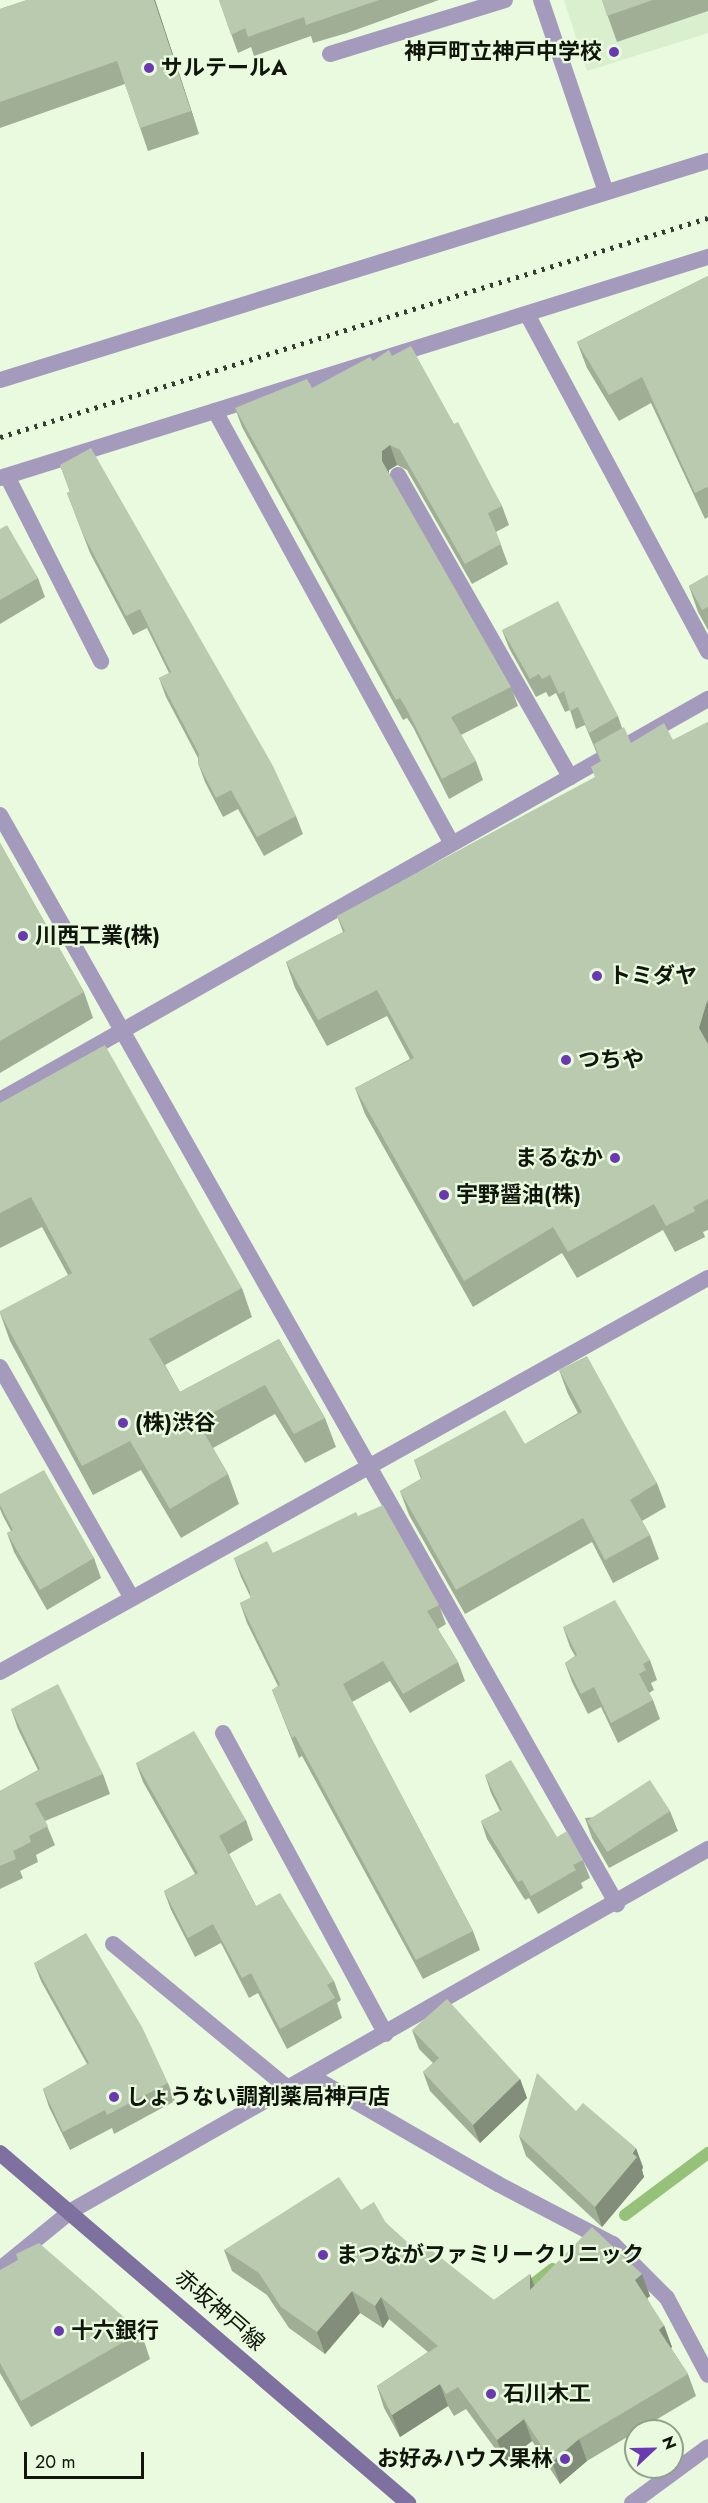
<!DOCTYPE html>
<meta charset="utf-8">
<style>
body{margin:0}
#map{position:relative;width:708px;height:2503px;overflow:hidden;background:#e9fade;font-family:Jost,"Noto Sans JP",sans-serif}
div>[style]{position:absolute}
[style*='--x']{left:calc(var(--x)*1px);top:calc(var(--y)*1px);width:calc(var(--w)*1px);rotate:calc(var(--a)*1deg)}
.built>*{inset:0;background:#daefcd}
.stream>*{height:12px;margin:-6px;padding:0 6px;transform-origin:6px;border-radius:6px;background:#96c179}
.minor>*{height:16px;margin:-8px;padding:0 8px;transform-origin:8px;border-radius:8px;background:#a49bbc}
.tertiary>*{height:16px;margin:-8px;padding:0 8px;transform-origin:8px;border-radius:8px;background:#a49bbc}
.secondary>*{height:16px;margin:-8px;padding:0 8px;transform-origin:8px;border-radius:8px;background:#7e709f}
.rail>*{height:4.5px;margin-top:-2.25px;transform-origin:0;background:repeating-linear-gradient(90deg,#353d30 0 3px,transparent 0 9px)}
.wall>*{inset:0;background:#a0ae96}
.shaded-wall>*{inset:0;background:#828d7a}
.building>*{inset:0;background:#bacaaf;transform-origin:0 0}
.dots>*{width:16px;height:16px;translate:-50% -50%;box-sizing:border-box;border:3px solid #e9fade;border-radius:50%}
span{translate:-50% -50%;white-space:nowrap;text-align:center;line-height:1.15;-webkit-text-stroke:4.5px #e9fade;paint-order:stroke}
.poi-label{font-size:22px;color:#10160c;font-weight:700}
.right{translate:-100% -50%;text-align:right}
.left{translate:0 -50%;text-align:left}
.street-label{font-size:22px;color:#10160c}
.north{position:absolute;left:624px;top:2419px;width:60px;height:60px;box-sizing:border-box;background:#e9fade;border:2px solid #929f8a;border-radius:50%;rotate:68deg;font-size:16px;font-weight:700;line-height:24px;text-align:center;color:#10160c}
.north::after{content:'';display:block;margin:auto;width:21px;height:27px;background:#6a39b1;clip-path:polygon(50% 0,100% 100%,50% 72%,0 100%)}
.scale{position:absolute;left:24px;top:2452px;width:120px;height:27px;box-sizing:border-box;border:3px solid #10160c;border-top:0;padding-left:8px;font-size:18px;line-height:21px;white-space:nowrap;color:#10160c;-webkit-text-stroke:4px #e9fade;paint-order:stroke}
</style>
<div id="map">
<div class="built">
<i style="clip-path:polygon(564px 0,708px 0,708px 33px,587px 71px)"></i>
</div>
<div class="stream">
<i style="--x:625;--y:2215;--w:104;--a:-36.8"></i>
<i style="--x:522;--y:2293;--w:39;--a:-38"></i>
</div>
<div class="minor">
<i style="--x:541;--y:0;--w:203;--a:71.3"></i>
<i style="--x:330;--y:54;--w:183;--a:-17.1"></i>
<i style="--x:527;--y:314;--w:383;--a:61.8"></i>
<i style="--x:0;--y:380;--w:741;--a:-17.19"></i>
<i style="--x:215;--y:411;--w:493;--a:61.3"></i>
<i style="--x:398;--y:475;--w:348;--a:60.3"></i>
<i style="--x:7;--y:476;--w:208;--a:63.1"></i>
<i style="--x:0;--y:478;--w:742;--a:-17.34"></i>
<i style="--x:0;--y:815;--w:1252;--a:60.47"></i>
<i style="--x:0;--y:1100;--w:814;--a:-29.53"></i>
<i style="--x:0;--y:1367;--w:266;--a:60.3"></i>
<i style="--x:0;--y:1672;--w:810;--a:-29.1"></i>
<i style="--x:223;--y:1733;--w:342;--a:61.6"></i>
<i style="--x:113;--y:1944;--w:228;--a:39.5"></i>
<i style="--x:311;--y:2076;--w:216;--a:30"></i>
<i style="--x:498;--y:2184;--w:130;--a:27.6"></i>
<i style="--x:613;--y:2244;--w:76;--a:45"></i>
<i style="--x:667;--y:2298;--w:87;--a:62"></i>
<i style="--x:0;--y:2269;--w:92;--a:-39.2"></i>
<i style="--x:71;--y:2211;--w:733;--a:-29.61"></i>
</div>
<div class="tertiary">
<i style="--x:632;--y:2503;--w:94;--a:-36.4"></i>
</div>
<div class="secondary">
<i style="--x:0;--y:2153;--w:538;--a:40.62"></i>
</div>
<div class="rail">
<i style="--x:0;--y:437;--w:741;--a:-17.19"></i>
</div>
<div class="wall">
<i style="clip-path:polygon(27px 0,155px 0,199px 134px,148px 151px,125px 84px,0 128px,0 9px)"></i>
<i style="clip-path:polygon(219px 0,439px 0,347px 33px,313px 43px,311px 36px,254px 56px,251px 47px,238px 53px)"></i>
<i style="clip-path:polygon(602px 0,708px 0,708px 11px,617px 42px)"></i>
<i style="clip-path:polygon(708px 276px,708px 517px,705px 519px,651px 403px,619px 421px,587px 368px,577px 342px)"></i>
<i style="clip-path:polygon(392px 356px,454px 424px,502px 506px,509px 525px,496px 532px,508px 564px,472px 584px,407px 470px,397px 465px,389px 470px,389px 473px,511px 687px,518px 706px,461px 735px,476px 761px,483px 780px,449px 799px,413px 727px,407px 718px,403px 720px,242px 427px,235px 408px,312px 388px,373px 361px)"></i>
<i style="clip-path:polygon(60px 465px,296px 816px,303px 834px,264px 856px,238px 809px,223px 817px,205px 782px,198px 763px,198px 758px,166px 697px,159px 678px,169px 673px,147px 628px,133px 635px,90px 553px,67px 493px,70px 492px)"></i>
<i style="clip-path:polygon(0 529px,38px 578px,45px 597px,0 624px)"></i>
<i style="clip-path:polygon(708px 575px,708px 630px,698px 612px,689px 586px)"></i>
<i style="clip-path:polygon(502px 630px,618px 716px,622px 728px,631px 743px,673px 740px,708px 722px,708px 1230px,703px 1232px,705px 1237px,675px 1252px,663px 1230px,577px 1278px,562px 1253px,473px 1307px,365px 1114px,355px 1088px,410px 1059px,387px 1016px,327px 1046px,295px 988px,286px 962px,343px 932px,337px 916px,595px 778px,600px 761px,585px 725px,576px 729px,570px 710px,565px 712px,556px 693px,549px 697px,546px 692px,536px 697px,509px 648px)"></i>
<i style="clip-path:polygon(0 843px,84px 992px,93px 1018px,0 1073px)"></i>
<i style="clip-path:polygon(0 1103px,242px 1288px,252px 1317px,165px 1365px,180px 1392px,279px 1339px,325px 1418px,336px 1447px,305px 1463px,275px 1414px,213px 1448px,228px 1474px,239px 1504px,181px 1538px,141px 1470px,93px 1495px,10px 1341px,0 1313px,68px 1275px,42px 1227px,0 1248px)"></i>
<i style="clip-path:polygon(559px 1370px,657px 1483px,666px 1507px,642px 1521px,650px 1535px,659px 1559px,613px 1583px,592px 1542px,465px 1614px,409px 1515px,400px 1491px,421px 1479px,414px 1460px,525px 1444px,578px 1413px,568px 1394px)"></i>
<i style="clip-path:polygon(0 1494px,94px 1558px,101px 1578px,47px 1610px,14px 1552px,7px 1533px,11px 1531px,3px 1516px,0 1509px)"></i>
<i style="clip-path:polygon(358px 1516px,439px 1605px,446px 1624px,438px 1629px,458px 1662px,465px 1681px,410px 1713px,390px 1681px,352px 1702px,473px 1931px,480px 1950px,423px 1979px,302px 1756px,299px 1758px,272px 1690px,278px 1686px,247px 1623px,240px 1603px,250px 1598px,250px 1596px,241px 1577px,234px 1558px,273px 1553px)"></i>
<i style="clip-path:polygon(563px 1627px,650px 1660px,657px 1680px,651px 1683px,654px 1690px,649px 1693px,653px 1700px,660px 1719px,618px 1743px,601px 1707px,588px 1714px,572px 1682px,565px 1663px,575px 1656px,570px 1647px)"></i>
<i style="clip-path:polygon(11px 1709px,103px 1774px,110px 1794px,45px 1821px,55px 1845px,36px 1855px,38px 1862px,20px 1871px,23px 1878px,0 1889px,0 1791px,38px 1770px,18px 1729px)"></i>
<i style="clip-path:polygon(136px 1763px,246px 1820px,253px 1840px,229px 1854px,256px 1906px,334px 1981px,341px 2000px,337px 2003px,342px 2018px,287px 2049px,258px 1993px,249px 1998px,221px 1943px,195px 1957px,171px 1910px,164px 1891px,195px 1874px,143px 1782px)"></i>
<i style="clip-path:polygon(485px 1775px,583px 1860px,590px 1878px,581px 1883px,583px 1888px,538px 1914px,529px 1898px,525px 1900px,487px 1839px,481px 1821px,500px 1811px,491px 1793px)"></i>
<i style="clip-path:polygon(670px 1811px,678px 1831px,609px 1868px,592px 1838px,585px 1818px)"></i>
<i style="clip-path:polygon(34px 1963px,168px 2083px,175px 2101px,114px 2134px,112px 2128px,70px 2150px,49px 2107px,43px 2089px,87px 2064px,41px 1981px)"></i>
<i style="clip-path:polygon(412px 2030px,520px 2079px,527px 2098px,480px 2143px,430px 2091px,423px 2072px,433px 2063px,419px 2049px)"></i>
<i style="clip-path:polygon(576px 2111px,643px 2167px,642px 2170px,644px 2177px,602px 2227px,526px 2156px,519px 2136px)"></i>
<i style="clip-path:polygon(361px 2210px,386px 2223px,419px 2253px,494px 2300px,530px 2274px,534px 2285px,642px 2274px,650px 2296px,647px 2298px,672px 2347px,671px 2348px,688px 2374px,696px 2396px,587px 2461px,560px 2484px,532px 2441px,505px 2462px,466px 2409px,454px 2416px,448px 2406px,400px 2437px,384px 2408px,377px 2386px,428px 2352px,389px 2319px,383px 2328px,360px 2313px,325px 2354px,289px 2328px,267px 2295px,232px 2271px,224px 2250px)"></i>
<i style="clip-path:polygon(0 2270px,141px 2332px,150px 2359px,31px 2427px,0 2373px)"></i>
</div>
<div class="shaded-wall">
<i style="clip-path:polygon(154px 0,155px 0,199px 134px,191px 111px)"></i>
<i style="clip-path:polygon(390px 445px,397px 465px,389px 470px,389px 480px,382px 461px,382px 451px)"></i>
<i style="clip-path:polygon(707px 1001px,708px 1004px,708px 1052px,699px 1028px)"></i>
<i style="clip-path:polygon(520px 2079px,527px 2098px,480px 2143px,473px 2125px)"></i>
<i style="clip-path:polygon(636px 2148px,643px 2167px,642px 2170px,644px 2177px,602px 2227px,595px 2207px)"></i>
<i style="clip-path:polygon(530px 2274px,538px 2296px,530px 2290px)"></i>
<i style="clip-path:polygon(642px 2274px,650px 2296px,643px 2302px,635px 2280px)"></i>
<i style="clip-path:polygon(352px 2291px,360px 2313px,325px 2354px,317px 2332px)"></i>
<i style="clip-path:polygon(381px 2297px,389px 2319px,383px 2328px,375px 2306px)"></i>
<i style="clip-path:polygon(664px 2325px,672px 2347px,667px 2351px,659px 2330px)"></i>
<i style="clip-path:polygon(440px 2384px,448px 2406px,400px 2437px,392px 2415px)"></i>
<i style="clip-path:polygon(524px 2419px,532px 2441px,505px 2462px,497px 2440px)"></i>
<i style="clip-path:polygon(579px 2439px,587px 2461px,560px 2484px,552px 2462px)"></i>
</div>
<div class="building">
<i style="clip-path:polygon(27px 0,154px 0,191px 111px,140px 128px,117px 61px,0 102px,0 9px)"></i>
<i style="clip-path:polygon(219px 0,379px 0,306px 25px,304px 17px,248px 37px,245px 28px,231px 35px)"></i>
<i style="clip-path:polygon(602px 0,653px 0,607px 16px)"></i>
<i style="clip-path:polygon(708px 276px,708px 488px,707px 487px,695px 493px,642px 377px,609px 395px,577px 342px)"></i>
<i style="clip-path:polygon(411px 346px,454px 424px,458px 422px,502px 506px,488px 513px,501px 544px,465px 564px,400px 450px,390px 445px,382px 451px,382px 461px,511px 687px,451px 717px,476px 761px,442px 779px,406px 708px,400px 698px,396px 700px,235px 408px,307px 379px,312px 388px,370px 357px,373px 361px,389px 350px,392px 356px)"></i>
<i style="clip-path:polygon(91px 448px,273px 766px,296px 816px,257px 837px,231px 790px,216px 798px,198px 763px,199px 754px,159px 678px,171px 672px,140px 609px,126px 616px,83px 534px,67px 493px,70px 491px,60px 465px)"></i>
<i style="clip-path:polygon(7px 525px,38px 578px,0 600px,0 529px)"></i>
<i style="clip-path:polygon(708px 575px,708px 607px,702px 610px,689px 586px)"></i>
<i style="clip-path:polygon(558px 601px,618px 716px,589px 733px,578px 707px,570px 711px,564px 691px,559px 694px,550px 675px,542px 679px,539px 674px,530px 679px,502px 630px)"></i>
<i style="clip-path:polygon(708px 722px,708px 1000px,707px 1001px,699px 1028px,708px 1044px,708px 1199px,693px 1207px,695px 1211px,666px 1226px,654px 1204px,568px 1252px,553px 1227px,464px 1281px,355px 1088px,414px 1058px,377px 990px,318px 1020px,286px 962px,345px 931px,337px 916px,595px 777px,591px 767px,601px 761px,594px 744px,624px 727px,631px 743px,664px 723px,673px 740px)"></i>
<i style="clip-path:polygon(0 843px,84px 992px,0 1041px)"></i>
<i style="clip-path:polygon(105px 1045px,242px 1288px,149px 1339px,180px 1392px,279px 1339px,325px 1418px,294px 1434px,265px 1385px,197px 1421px,228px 1474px,170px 1509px,130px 1441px,82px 1466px,0 1313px,0 1311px,72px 1273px,31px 1197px,0 1213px,0 1103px)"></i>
<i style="clip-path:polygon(587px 1356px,657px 1483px,630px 1500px,650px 1535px,605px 1560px,583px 1518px,456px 1590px,400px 1491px,422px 1478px,414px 1460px,505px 1410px,525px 1444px,582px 1412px,559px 1370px)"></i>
<i style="clip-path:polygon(44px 1470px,94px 1558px,40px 1590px,7px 1533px,13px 1530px,0 1505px,0 1494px)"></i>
<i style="clip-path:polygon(383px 1505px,439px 1605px,427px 1611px,458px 1662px,403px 1694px,383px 1661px,343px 1684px,473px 1931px,416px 1960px,295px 1736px,292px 1738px,272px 1690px,280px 1685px,240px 1603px,250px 1598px,250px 1591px,234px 1558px,267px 1541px,273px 1553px,356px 1512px,358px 1516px)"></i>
<i style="clip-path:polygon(615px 1600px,650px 1660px,643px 1664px,646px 1670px,639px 1674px,653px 1700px,611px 1723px,594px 1687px,581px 1694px,565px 1663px,577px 1655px,563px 1627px)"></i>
<i style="clip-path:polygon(58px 1684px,103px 1774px,35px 1803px,48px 1826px,29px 1836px,31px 1842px,13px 1851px,16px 1859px,0 1866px,0 1791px,40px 1769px,11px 1709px)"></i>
<i style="clip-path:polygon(194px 1731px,246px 1820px,219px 1836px,256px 1906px,280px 1893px,334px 1981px,327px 1985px,335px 1998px,280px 2029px,251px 1973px,242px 1978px,213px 1924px,188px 1938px,164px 1891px,198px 1873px,136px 1763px)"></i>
<i style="clip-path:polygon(511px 1760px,557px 1837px,567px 1831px,583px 1860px,573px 1865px,576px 1870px,531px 1896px,522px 1880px,518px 1882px,481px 1821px,502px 1810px,485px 1775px)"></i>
<i style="left:650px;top:1780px;width:37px;height:75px;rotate:57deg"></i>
<i style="clip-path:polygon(86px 1933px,142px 2027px,168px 2083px,107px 2115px,105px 2110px,63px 2132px,43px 2089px,89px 2063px,34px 1963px)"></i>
<i style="clip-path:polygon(447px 1999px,520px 2079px,473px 2125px,423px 2072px,439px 2058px,412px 2030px)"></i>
<i style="clip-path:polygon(537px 2073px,576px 2111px,583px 2103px,636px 2148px,632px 2153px,637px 2157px,595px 2207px,519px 2136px)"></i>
<i style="clip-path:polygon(339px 2177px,361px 2210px,374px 2202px,386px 2223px,419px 2253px,425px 2245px,494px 2300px,530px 2274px,530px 2290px,592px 2227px,642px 2274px,635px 2280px,664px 2325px,659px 2330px,688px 2374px,579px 2439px,552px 2462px,524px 2419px,497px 2440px,458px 2387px,446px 2394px,440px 2384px,392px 2415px,377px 2386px,438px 2346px,381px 2297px,375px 2306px,352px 2291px,317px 2332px,281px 2307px,259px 2273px,224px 2250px)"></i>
<i style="clip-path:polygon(39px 2243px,141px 2332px,21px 2401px,0 2363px,0 2270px,18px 2260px,16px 2254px)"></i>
</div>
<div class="dots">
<i style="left:614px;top:52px;background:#6a39b1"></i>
<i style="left:149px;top:68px;background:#6a39b1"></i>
<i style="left:23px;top:936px;background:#6a39b1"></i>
<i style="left:597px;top:976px;background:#6a39b1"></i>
<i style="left:566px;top:1060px;background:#6a39b1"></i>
<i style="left:615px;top:1158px;background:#6a39b1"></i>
<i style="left:444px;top:1195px;background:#6a39b1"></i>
<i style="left:123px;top:1423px;background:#6a39b1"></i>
<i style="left:114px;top:2097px;background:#6a39b1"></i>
<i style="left:323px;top:2255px;background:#6a39b1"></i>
<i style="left:59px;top:2331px;background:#6a39b1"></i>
<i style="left:491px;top:2394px;background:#6a39b1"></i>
<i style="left:565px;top:2459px;background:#6a39b1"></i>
</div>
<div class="poi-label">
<span class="right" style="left:602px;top:52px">神戸町立神戸中学校</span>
<span class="left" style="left:161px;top:68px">サルテールA</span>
<span class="left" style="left:35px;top:936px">川西工業(株)</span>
<span class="left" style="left:609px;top:976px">トミダヤ</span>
<span class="left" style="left:578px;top:1060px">つちや</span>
<span class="right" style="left:603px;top:1158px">まるなか</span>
<span class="left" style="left:456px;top:1195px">宇野醤油(株)</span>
<span class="left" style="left:135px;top:1423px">(株)渋谷</span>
<span class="left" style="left:126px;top:2097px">しょうない調剤薬局神戸店</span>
<span class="left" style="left:336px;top:2255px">まつながファミリークリニック</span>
<span class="left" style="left:71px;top:2331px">十六銀行</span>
<span class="left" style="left:503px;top:2394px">石川木工</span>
<span class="right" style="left:553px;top:2459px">お好みハウス果林</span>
</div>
<div class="street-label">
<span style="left:220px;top:2310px;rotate:41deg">赤坂神戸線</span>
</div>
<div class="north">N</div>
<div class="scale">20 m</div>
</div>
